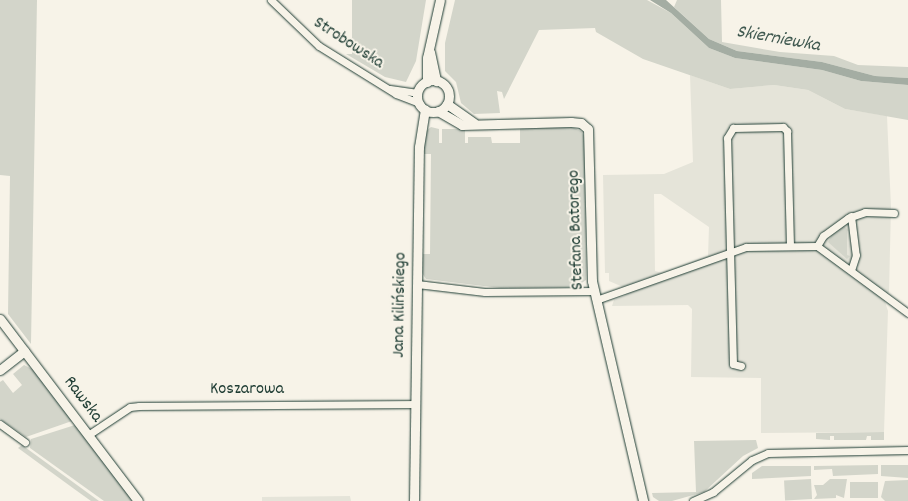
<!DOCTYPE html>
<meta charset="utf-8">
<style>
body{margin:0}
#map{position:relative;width:908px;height:501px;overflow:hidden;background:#f7f3e8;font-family:Dekko,sans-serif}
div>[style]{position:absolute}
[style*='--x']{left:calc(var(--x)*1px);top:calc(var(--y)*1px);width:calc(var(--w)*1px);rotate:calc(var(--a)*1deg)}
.built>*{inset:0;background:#e5e4d9}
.green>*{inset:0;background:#d3d5ca;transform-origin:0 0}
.water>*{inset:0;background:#a4ada3}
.roads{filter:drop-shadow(0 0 1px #1f3d34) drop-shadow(0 0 1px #1f3d34)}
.minor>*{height:7px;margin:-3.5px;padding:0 3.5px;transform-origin:3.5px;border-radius:3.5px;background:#f7f3e8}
.tertiary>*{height:9px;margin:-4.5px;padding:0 4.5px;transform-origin:4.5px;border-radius:4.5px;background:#f7f3e8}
.tertiary>.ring{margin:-4.5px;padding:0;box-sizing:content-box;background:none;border:9px solid #f7f3e8;border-radius:50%}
span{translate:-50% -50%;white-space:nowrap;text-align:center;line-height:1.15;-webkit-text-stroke:4px #f7f3e8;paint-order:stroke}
.street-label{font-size:18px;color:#1f3d34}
.water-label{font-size:19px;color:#405950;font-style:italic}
</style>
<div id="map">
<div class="built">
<i style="clip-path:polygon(evenodd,690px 75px,730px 89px,774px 85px,808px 90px,845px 109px,887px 116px,891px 207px,889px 292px,884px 299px,888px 311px,884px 432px,761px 433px,761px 378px,691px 377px,692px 309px,688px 305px,612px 306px,614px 300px,626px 295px,623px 287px,609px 281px,609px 273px,605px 273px,603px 175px,664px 174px,693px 162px,690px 75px,654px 194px,661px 194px,709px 227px,708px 256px,662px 273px,655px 271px,654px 194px)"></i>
<i style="clip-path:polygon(350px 496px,351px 501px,262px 501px,262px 497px)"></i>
</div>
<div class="green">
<i style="clip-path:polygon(0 0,37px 0,31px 344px,8px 314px,10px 176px,0 175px)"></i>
<i style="clip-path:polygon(352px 0,426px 0,416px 61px,406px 82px,385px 77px,346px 54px,352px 54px)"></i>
<i style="clip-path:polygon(455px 0,647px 0,671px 13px,709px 48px,735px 58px,822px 70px,861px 81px,908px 85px,908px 120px,845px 109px,808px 90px,774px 85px,730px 89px,643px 59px,596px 32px,595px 28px,539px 30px,504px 99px,502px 92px,497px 91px,500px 113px,474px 114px,461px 103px,456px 82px,445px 71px,445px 43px)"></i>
<i style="clip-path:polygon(677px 0,721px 0,722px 42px,780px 52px,834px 56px,858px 65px,908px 67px,908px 78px,875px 76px,822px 62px,737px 51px,709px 39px,674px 7px)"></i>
<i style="clip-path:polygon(520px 126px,569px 126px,581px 131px,585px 137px,586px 280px,576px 287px,500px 288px,426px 279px,422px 273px,422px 254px,430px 254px,431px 154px,423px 154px,425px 132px,431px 127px,439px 129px,439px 143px,442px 143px,442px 129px,465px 129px,465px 143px,468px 143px,468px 137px,491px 137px,492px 143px,520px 143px)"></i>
<i style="clip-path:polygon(844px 226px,850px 232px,847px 230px,847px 255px,850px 256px,847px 259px,828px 242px,832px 235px)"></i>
<i style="clip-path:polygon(24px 365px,34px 370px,72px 421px,26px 437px,0 419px,0 382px,3px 380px,13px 393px,22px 385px,13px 374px)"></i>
<i style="clip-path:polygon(75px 425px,133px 501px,104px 501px,30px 448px,31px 439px)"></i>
<i style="clip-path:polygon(884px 432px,884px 440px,871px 440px,871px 436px,867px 436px,866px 440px,834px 440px,834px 436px,830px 436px,830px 440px,816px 439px,816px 433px)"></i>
<i style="clip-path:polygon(756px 440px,758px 448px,743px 456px,704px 492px,672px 501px,659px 501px,653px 497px,652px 493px,696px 492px,694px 441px)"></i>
<i style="clip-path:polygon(22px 445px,99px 501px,91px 501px,77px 491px,18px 448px)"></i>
<i style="clip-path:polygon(878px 465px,878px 474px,833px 476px,832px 469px,814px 470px,814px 466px)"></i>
<i style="clip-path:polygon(881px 465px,908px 465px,908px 478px,881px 476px)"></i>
<i style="clip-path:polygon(762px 466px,811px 466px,811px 476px,752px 479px,752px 473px)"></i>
<i style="left:811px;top:479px;width:20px;height:27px;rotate:87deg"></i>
<i style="clip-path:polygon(830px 479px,847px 479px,844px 498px,836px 495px,836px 498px,814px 499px,817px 495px,814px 485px,823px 485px)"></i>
<i style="clip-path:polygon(908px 480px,908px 501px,885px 501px,881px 497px,885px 481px)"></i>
<i style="left:850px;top:482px;width:28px;height:16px"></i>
</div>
<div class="water">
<i style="clip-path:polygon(650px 0,666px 0,709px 39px,737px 51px,822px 62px,875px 76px,908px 78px,908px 85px,861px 81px,822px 70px,735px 58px,709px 48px,671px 13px)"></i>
</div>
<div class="roads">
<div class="minor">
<i style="--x:271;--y:0;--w:66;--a:43.8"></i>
<i style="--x:319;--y:46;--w:91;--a:31.9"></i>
<i style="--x:396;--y:94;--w:25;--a:21"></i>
<i style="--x:390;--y:89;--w:28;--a:8"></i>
<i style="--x:851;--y:216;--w:39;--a:83"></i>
<i style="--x:856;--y:255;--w:16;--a:108"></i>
<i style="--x:817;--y:246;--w:12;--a:-59"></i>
<i style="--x:823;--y:236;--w:31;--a:-36"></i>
<i style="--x:848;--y:218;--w:18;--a:-19"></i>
<i style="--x:865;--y:212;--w:29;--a:2"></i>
<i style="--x:417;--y:284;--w:68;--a:6.7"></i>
<i style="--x:485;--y:292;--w:109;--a:-0.5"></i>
<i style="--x:596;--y:300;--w:159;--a:-19.5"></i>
<i style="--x:746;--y:247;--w:71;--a:-0.8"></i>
<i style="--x:817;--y:246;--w:113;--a:36.4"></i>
<i style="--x:741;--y:366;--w:8;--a:-166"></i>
<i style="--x:733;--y:364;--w:226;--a:-91.5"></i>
<i style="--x:727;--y:138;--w:12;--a:-59"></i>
<i style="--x:733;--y:128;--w:50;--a:-1.1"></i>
<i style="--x:783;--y:127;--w:6;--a:45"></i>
<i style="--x:787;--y:131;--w:115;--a:88.5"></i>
<i style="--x:0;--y:424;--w:31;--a:36"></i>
<i style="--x:88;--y:435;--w:50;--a:-33.7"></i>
<i style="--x:130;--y:407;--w:9;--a:-6"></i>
<i style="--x:139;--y:406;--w:276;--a:-0.4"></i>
<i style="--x:693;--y:501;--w:22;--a:-24"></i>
<i style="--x:713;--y:492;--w:50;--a:-39.4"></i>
<i style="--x:752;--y:460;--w:17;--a:-24"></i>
<i style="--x:768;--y:453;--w:140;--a:-1.2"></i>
</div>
<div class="tertiary">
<i style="--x:430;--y:52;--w:30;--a:78"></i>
<i class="ring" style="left:417px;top:80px;width:23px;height:23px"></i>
<i style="--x:427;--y:82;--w:24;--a:-90"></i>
<i style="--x:427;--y:58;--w:59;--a:-77.4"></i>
<i style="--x:447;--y:104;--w:33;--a:35"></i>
<i style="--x:438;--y:111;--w:28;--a:30"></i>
<i style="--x:462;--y:125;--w:109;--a:-1.6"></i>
<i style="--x:571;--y:122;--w:10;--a:6"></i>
<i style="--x:581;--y:123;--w:9;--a:41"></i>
<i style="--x:588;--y:129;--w:152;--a:88.5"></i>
<i style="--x:592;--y:281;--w:226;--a:76.9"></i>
<i style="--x:0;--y:319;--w:228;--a:52.8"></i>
<i style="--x:0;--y:370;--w:31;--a:-38"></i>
<i style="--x:414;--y:501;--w:354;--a:-89.2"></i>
<i style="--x:419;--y:147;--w:38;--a:-81"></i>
</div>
</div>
<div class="street-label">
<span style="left:348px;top:44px;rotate:33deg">Strobowska</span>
<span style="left:577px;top:230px;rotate:-92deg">Stefana Batorego</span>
<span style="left:401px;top:305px;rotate:-89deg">Jana Kilińskiego</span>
<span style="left:247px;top:390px">Koszarowa</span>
<span style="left:82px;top:400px;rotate:53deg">Rawska</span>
</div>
<div class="water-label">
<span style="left:778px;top:40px;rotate:10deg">Skierniewka</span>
</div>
</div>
